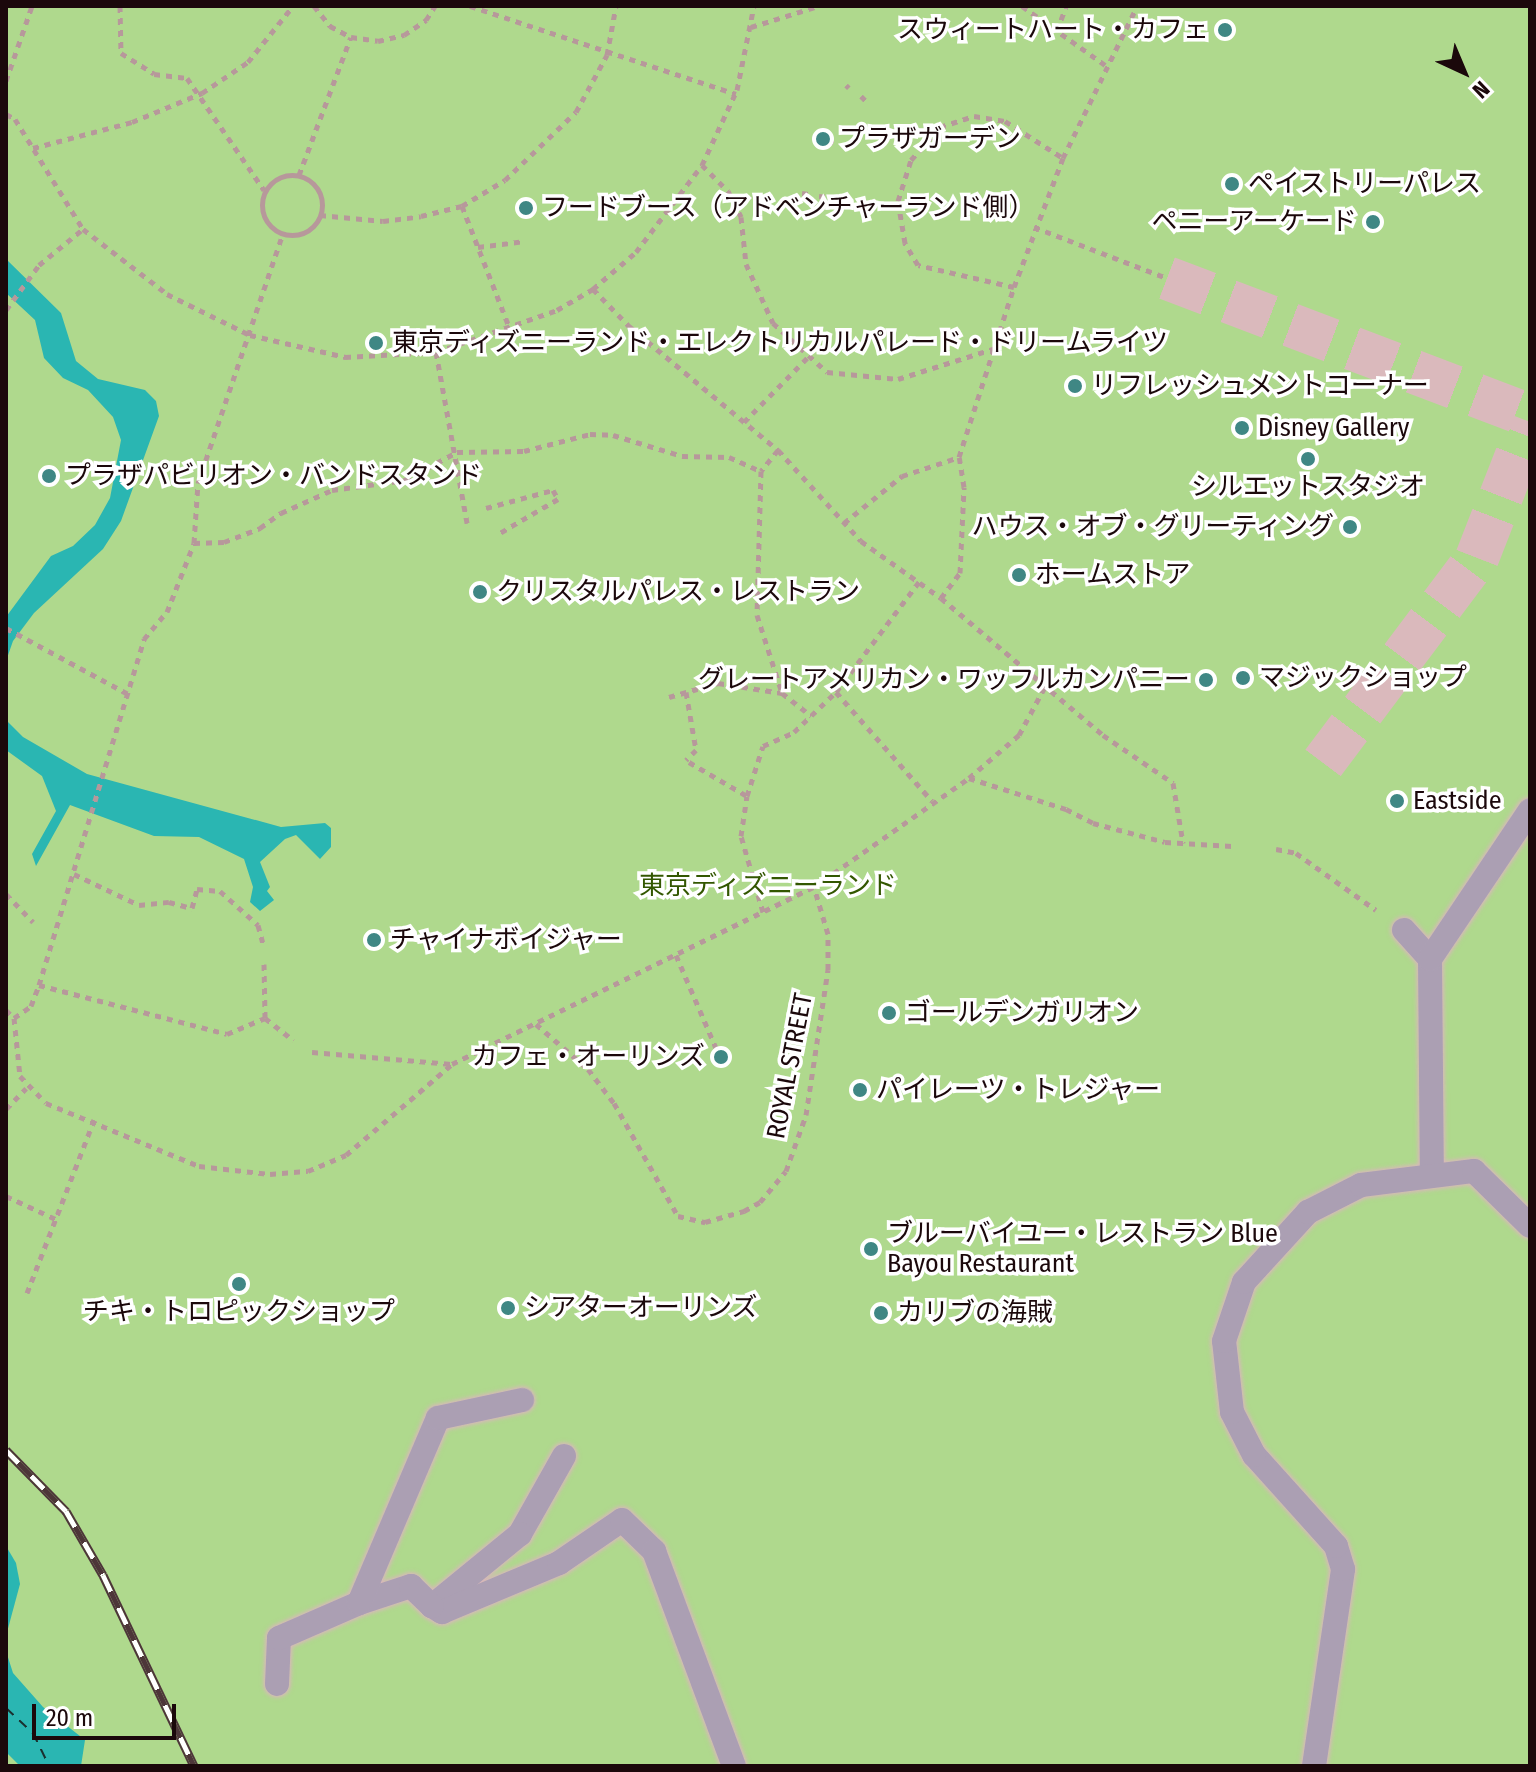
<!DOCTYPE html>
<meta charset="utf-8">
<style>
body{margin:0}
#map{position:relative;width:1536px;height:1772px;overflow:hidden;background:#fcd8db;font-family:"Fira Sans Condensed","Noto Sans JP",sans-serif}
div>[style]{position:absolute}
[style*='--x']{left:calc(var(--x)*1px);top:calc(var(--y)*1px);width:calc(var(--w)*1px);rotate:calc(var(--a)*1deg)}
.green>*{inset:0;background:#afd98d;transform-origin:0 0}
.water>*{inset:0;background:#2ab6b2}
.ferry>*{height:2px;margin-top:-1px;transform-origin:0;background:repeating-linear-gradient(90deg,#1a302f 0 10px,transparent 0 18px)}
.street-tunnel>*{height:44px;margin-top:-22px;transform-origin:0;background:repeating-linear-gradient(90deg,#dab9bc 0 44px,transparent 0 66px)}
.path>*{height:5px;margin-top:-2.5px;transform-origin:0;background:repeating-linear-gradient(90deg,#b7989b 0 6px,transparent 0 12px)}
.path>.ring{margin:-2.5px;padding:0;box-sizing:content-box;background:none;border:5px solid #b7989b;border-radius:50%}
.roads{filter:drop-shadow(0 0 2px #d8b7ba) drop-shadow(0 0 2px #d8b7ba)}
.lane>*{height:24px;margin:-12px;padding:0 12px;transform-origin:12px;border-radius:12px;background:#ab9fb3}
.rail>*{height:9px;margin-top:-4.5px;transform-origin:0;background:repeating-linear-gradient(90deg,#fff 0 18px,#4d3639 0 36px);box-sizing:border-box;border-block:2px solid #4d3639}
.dots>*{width:22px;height:22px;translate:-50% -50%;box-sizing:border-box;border:4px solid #fff;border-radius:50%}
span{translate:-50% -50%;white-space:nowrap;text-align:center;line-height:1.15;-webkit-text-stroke:7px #fff;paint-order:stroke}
.poi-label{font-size:26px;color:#1b080b}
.right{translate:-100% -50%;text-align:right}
.left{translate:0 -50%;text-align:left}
.park-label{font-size:26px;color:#335701}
.street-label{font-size:26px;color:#1b080b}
.frame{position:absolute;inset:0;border:8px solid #1b080b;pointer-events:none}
.north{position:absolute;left:1424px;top:32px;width:80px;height:80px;-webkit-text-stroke:6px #fff;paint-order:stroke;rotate:136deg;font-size:22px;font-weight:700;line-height:32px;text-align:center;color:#1b080b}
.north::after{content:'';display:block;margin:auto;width:28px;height:36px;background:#1b080b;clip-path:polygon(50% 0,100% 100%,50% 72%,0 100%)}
.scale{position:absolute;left:32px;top:1704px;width:144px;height:36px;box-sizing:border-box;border:4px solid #1b080b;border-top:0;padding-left:10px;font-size:24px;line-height:28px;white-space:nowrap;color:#1b080b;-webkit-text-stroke:6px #fff;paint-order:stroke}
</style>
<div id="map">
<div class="green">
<i style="left:6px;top:6px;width:1524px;height:1760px"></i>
</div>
<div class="water">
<i style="clip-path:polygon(6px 259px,61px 313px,76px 361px,98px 379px,145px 390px,156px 401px,159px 416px,121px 521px,103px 549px,34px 613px,13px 641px,6px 661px,6px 617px,51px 556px,73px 546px,95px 525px,110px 498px,121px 440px,113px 417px,88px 390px,63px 378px,44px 358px,35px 320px,6px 293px)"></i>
<i style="clip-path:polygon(6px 720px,23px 737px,87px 774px,281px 827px,325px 823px,331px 828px,331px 847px,320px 859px,296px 835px,285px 839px,260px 862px,270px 887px,267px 891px,274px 900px,260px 911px,250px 902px,253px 887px,244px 859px,199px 837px,154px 836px,70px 805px,36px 866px,32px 854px,56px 811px,42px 776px,6px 750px)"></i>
<i style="clip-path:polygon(6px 1546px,16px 1563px,20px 1584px,6px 1636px)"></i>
<i style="clip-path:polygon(6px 1651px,13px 1673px,43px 1707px,85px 1740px,81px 1766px,20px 1766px,6px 1752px)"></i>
</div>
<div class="ferry">
<i style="--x:6;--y:1708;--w:37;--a:43"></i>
<i style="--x:33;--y:1733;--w:37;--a:64"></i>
</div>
<div class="street-tunnel">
<i style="--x:1167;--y:278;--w:388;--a:20.8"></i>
<i style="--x:1323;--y:763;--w:256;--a:-53.1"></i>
<i style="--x:1477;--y:558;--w:146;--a:-68.7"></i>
</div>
<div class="path">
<i style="--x:120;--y:6;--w:47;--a:88.8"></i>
<i style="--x:121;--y:53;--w:39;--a:32"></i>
<i style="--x:154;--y:74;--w:33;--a:7"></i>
<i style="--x:187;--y:78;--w:136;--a:55.5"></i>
<i style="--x:314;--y:6;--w:26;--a:51"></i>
<i style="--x:330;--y:26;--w:24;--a:28"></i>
<i style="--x:351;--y:37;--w:27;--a:8"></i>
<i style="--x:378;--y:41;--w:27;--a:-13"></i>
<i style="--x:404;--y:35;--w:27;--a:-34"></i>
<i style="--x:426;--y:20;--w:17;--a:-57"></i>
<i style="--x:470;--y:6;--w:280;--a:18.3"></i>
<i style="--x:1022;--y:6;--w:102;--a:35.4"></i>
<i style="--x:751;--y:27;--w:70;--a:-17.4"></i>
<i style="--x:1057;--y:31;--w:27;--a:-70"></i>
<i style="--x:6;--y:81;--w:79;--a:-70.9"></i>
<i style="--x:846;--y:85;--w:4;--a:45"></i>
<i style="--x:861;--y:96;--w:6;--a:45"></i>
<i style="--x:6;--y:114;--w:10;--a:29"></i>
<i style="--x:15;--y:119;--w:129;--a:58.3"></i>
<i style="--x:83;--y:229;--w:106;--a:37.7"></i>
<i style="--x:167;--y:294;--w:93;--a:26.3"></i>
<i style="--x:250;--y:335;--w:98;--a:13"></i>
<i style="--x:345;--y:357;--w:91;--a:-3.1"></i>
<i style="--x:436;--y:352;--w:128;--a:-19.1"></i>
<i style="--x:557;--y:310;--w:42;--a:-30.3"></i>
<i style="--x:593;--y:289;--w:57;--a:-40.7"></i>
<i style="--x:636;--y:252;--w:109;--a:-52.8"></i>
<i style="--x:702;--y:165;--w:83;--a:-65"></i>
<i style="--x:737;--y:90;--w:86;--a:-78.6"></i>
<i style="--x:814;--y:136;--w:6;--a:18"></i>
<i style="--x:828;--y:140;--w:7;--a:27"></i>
<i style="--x:33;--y:148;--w:102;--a:-14.7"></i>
<i style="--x:132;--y:122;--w:76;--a:-22.5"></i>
<i style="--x:202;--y:93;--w:55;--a:-34"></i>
<i style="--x:248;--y:62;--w:72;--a:-51.2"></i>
<i style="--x:702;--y:165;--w:37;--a:45"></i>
<i style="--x:728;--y:191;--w:29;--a:63"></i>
<i style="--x:741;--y:217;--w:47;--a:83.9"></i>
<i style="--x:746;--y:264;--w:65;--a:65.4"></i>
<i style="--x:773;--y:323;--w:73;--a:42.2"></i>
<i style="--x:827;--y:372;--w:71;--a:5.6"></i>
<i style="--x:898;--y:379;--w:103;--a:-17.6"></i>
<i class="ring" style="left:262px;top:175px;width:55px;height:55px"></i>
<i style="--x:299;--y:175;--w:147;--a:-69.4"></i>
<i style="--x:802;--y:193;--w:6;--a:9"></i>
<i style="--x:819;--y:196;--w:8;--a:7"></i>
<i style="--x:462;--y:206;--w:132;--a:68.7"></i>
<i style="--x:320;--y:215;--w:63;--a:5.4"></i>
<i style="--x:383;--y:221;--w:38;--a:-7"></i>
<i style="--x:421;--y:216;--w:42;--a:-13.7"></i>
<i style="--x:462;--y:206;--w:50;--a:-31.2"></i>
<i style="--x:505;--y:180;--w:98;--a:-43.8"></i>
<i style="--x:576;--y:112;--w:65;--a:-61.5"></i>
<i style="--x:607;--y:55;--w:50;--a:-79.6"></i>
<i style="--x:1034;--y:227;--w:142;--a:21"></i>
<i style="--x:478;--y:247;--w:47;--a:-7.3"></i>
<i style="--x:1014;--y:287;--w:98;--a:-167.1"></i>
<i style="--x:918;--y:265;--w:26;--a:-121"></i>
<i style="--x:905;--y:243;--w:43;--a:-99.5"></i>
<i style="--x:898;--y:201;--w:43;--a:-72.4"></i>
<i style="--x:911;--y:160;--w:44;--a:-48.7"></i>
<i style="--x:940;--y:127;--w:36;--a:-18"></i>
<i style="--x:974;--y:116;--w:31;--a:9"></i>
<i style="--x:1005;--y:121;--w:69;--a:32.5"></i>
<i style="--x:593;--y:289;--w:52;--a:45.8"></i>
<i style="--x:629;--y:326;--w:194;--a:39.8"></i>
<i style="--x:778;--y:450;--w:123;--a:47.6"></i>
<i style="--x:861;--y:541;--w:98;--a:35.5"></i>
<i style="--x:941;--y:598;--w:212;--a:40.2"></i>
<i style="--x:1103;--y:735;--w:85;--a:34.4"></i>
<i style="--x:1173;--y:783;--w:61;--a:80.5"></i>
<i style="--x:6;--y:310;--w:56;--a:-53.7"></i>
<i style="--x:39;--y:265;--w:57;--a:-39.3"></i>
<i style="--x:436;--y:352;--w:174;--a:79.7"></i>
<i style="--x:744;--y:422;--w:94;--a:-45.4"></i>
<i style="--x:778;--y:450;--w:27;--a:129"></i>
<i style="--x:761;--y:471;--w:144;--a:91.6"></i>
<i style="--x:757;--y:615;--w:82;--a:72.2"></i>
<i style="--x:782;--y:693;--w:37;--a:38"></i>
<i style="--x:486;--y:508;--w:69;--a:-15"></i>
<i style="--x:553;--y:490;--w:10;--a:61"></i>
<i style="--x:558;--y:499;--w:69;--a:149.7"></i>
<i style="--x:844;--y:523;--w:75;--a:-39"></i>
<i style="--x:902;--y:476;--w:60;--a:-18.4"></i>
<i style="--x:194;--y:543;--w:30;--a:-2"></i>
<i style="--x:224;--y:542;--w:39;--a:-21"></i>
<i style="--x:260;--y:528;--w:26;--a:-36"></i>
<i style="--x:281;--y:513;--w:56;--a:-24.3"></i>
<i style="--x:332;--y:490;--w:74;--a:-7.8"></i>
<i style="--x:405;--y:480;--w:59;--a:-28.3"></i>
<i style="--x:457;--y:452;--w:67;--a:-0.9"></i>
<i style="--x:524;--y:451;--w:68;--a:-14.4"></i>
<i style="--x:590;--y:434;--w:23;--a:2"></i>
<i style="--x:613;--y:435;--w:72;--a:16.9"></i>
<i style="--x:682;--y:456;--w:47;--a:1.2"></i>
<i style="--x:729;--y:457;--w:35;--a:24"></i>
<i style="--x:941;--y:598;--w:31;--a:-53"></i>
<i style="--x:960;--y:573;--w:86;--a:-87.3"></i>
<i style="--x:964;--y:487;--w:30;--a:-99"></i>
<i style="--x:959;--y:457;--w:179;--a:-72.1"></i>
<i style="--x:1014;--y:287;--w:138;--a:-69.2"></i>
<i style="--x:1063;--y:158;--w:169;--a:-64"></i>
<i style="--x:6;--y:628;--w:141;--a:28.4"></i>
<i style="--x:686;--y:692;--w:59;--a:80.2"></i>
<i style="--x:696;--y:750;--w:14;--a:135"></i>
<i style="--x:836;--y:692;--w:145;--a:48.6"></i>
<i style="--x:669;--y:697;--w:51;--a:-15.9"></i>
<i style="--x:718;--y:683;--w:65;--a:8.9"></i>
<i style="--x:689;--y:762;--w:67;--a:30.4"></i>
<i style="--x:969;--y:778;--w:102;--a:17.7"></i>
<i style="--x:1066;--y:809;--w:30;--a:27"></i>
<i style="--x:1093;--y:823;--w:74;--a:14.8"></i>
<i style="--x:1165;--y:842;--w:67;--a:3.4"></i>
<i style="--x:1276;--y:849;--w:20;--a:11"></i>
<i style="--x:1296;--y:853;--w:98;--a:35.5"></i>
<i style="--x:74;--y:874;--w:72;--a:25.5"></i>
<i style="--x:139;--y:905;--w:30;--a:-6"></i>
<i style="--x:169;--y:902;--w:24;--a:15"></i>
<i style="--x:192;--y:908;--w:20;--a:-75"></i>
<i style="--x:197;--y:889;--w:23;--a:5"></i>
<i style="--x:220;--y:891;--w:51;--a:41.8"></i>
<i style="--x:258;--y:925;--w:23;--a:75"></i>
<i style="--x:6;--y:894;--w:39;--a:46"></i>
<i style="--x:763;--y:912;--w:79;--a:-106.1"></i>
<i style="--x:741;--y:836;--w:40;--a:-81.5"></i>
<i style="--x:747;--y:796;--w:52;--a:-72.3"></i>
<i style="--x:763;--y:746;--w:34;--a:-24"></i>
<i style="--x:794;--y:732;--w:58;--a:-43.6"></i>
<i style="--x:836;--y:692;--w:138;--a:-53"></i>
<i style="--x:676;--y:955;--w:111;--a:66.7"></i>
<i style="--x:264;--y:964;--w:54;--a:88.9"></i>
<i style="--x:265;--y:1018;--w:36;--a:38"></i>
<i style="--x:39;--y:985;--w:194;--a:14.6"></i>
<i style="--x:227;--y:1034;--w:41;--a:-22.8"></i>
<i style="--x:6;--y:1010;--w:11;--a:45"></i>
<i style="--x:14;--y:1018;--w:58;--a:84.1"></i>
<i style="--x:20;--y:1076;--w:37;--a:46"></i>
<i style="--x:46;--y:1103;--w:165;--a:22.4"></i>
<i style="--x:199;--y:1166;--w:71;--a:6.4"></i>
<i style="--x:270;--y:1174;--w:38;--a:-5"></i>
<i style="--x:308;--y:1171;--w:41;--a:-22.8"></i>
<i style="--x:346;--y:1155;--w:140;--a:-40.6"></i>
<i style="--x:452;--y:1064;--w:403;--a:-26.1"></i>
<i style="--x:814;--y:887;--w:189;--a:-35.1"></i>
<i style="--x:969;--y:778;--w:66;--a:-40.7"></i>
<i style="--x:1019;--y:735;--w:59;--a:-61.7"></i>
<i style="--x:14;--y:1018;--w:21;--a:-35"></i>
<i style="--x:31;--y:1006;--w:22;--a:-69"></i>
<i style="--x:39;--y:985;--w:362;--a:-73.1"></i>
<i style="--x:144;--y:639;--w:35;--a:-50"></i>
<i style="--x:167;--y:612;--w:74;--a:-68.6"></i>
<i style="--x:194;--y:543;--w:60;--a:-86.2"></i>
<i style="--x:198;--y:483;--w:263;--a:-71.2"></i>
<i style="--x:536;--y:1024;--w:69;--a:40.9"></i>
<i style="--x:588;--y:1069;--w:43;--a:52.6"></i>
<i style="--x:614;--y:1103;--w:130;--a:60.5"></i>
<i style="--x:678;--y:1216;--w:28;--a:13"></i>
<i style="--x:705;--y:1222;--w:41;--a:-15.8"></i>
<i style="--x:744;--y:1211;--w:18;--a:-29"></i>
<i style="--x:760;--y:1202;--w:40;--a:-50"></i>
<i style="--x:786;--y:1171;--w:59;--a:-70.3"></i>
<i style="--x:806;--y:1115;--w:147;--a:-81.4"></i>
<i style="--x:828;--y:970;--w:36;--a:-90"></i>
<i style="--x:828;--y:934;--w:49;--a:-106.6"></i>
<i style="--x:312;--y:1052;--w:140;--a:4.9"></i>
<i style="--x:6;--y:1109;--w:29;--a:-46"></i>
<i style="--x:6;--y:1196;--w:57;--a:24.8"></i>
<i style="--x:27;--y:1293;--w:186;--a:-68.8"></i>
</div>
<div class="roads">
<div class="lane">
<i style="--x:1404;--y:930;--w:39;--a:48"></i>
<i style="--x:1430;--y:959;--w:214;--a:89.5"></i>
<i style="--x:1430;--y:959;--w:179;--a:-56.1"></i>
<i style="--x:564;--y:1456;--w:90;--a:119.4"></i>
<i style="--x:520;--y:1534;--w:114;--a:140.7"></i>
<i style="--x:432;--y:1606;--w:12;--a:31"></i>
<i style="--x:442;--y:1612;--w:127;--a:-22.7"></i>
<i style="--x:559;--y:1563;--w:76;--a:-34.3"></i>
<i style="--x:622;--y:1520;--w:45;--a:44.1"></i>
<i style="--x:654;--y:1551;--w:229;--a:69.6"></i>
<i style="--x:359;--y:1603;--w:55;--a:-18.1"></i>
<i style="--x:411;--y:1586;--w:29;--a:44"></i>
<i style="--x:277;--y:1684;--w:46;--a:-87.5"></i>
<i style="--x:279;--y:1638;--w:87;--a:-23.6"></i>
<i style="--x:359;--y:1603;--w:201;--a:-66.9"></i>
<i style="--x:438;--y:1418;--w:86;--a:-12.1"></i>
<i style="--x:1314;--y:1766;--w:199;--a:-81.6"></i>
<i style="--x:1343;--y:1569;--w:24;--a:-107"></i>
<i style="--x:1336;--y:1546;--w:122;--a:-132"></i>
<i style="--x:1254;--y:1455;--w:48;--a:-117.1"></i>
<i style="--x:1232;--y:1412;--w:71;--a:-96.4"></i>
<i style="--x:1224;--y:1341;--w:62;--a:-71.3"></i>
<i style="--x:1244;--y:1282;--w:95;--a:-47.6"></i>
<i style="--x:1308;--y:1212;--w:59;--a:-27"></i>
<i style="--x:1361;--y:1185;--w:114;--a:-7.1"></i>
<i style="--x:1474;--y:1171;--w:78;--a:44.5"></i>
</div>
</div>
<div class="rail">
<i style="--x:6;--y:1450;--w:86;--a:45.5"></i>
<i style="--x:66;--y:1511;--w:74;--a:60"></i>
<i style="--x:103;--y:1575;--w:212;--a:64.5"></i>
</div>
<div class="dots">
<i style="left:1225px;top:30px;background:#3f8784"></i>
<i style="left:823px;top:139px;background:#3f8784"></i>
<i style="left:1232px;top:184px;background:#3f8784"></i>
<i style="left:526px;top:208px;background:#3f8784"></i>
<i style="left:1373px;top:222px;background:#3f8784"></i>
<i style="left:376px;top:343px;background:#3f8784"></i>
<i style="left:1075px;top:386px;background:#3f8784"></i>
<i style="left:1242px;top:428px;background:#3f8784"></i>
<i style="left:1308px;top:459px;background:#3f8784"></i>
<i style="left:49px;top:476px;background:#3f8784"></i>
<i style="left:1350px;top:527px;background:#3f8784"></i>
<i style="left:1019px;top:575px;background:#3f8784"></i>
<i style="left:480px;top:592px;background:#3f8784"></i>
<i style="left:1243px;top:678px;background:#3f8784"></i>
<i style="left:1206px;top:680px;background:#3f8784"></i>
<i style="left:1397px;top:801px;background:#3f8784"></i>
<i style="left:374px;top:940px;background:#3f8784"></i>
<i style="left:889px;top:1013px;background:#3f8784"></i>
<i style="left:721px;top:1057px;background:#3f8784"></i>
<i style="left:860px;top:1090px;background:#3f8784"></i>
<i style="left:871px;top:1249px;background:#3f8784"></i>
<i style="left:239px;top:1284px;background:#3f8784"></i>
<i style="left:508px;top:1308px;background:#3f8784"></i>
<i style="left:881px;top:1313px;background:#3f8784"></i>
</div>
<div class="poi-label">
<span class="right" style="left:1209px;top:30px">スウィートハート・カフェ</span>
<span class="left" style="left:839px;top:139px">プラザガーデン</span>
<span class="left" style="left:1248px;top:184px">ペイストリーパレス</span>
<span class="left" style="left:542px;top:208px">フードブース（アドベンチャーランド側）</span>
<span class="right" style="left:1357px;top:222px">ペニーアーケード</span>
<span class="left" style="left:392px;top:343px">東京ディズニーランド・エレクトリカルパレード・ドリームライツ</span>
<span class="left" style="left:1091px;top:386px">リフレッシュメントコーナー</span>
<span class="left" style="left:1258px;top:428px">Disney Gallery</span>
<span class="left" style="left:65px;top:476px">プラザパビリオン・バンドスタンド</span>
<span style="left:1308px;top:487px">シルエットスタジオ</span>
<span class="right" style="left:1334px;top:527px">ハウス・オブ・グリーティング</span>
<span class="left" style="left:1035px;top:575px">ホームストア</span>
<span class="left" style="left:496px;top:592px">クリスタルパレス・レストラン</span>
<span class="left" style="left:1259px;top:678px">マジックショップ</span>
<span class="right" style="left:1190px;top:680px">グレートアメリカン・ワッフルカンパニー</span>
<span class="left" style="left:1413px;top:801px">Eastside</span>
<span class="left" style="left:390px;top:940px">チャイナボイジャー</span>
<span class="left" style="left:905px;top:1013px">ゴールデンガリオン</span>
<span class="right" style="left:705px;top:1057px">カフェ・オーリンズ</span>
<span class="left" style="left:876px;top:1090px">パイレーツ・トレジャー</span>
<span class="left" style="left:887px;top:1249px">ブルーバイユー・レストラン Blue<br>Bayou Restaurant</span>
<span class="left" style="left:524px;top:1308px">シアターオーリンズ</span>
<span style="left:239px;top:1312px">チキ・トロピックショップ</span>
<span class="left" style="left:897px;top:1313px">カリブの海賊</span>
</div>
<div class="park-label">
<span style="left:768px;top:886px">東京ディズニーランド</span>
</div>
<div class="street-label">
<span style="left:790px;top:1066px;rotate:-79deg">ROYAL STREET</span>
</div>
<div class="frame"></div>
<div class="north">N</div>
<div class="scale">20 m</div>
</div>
